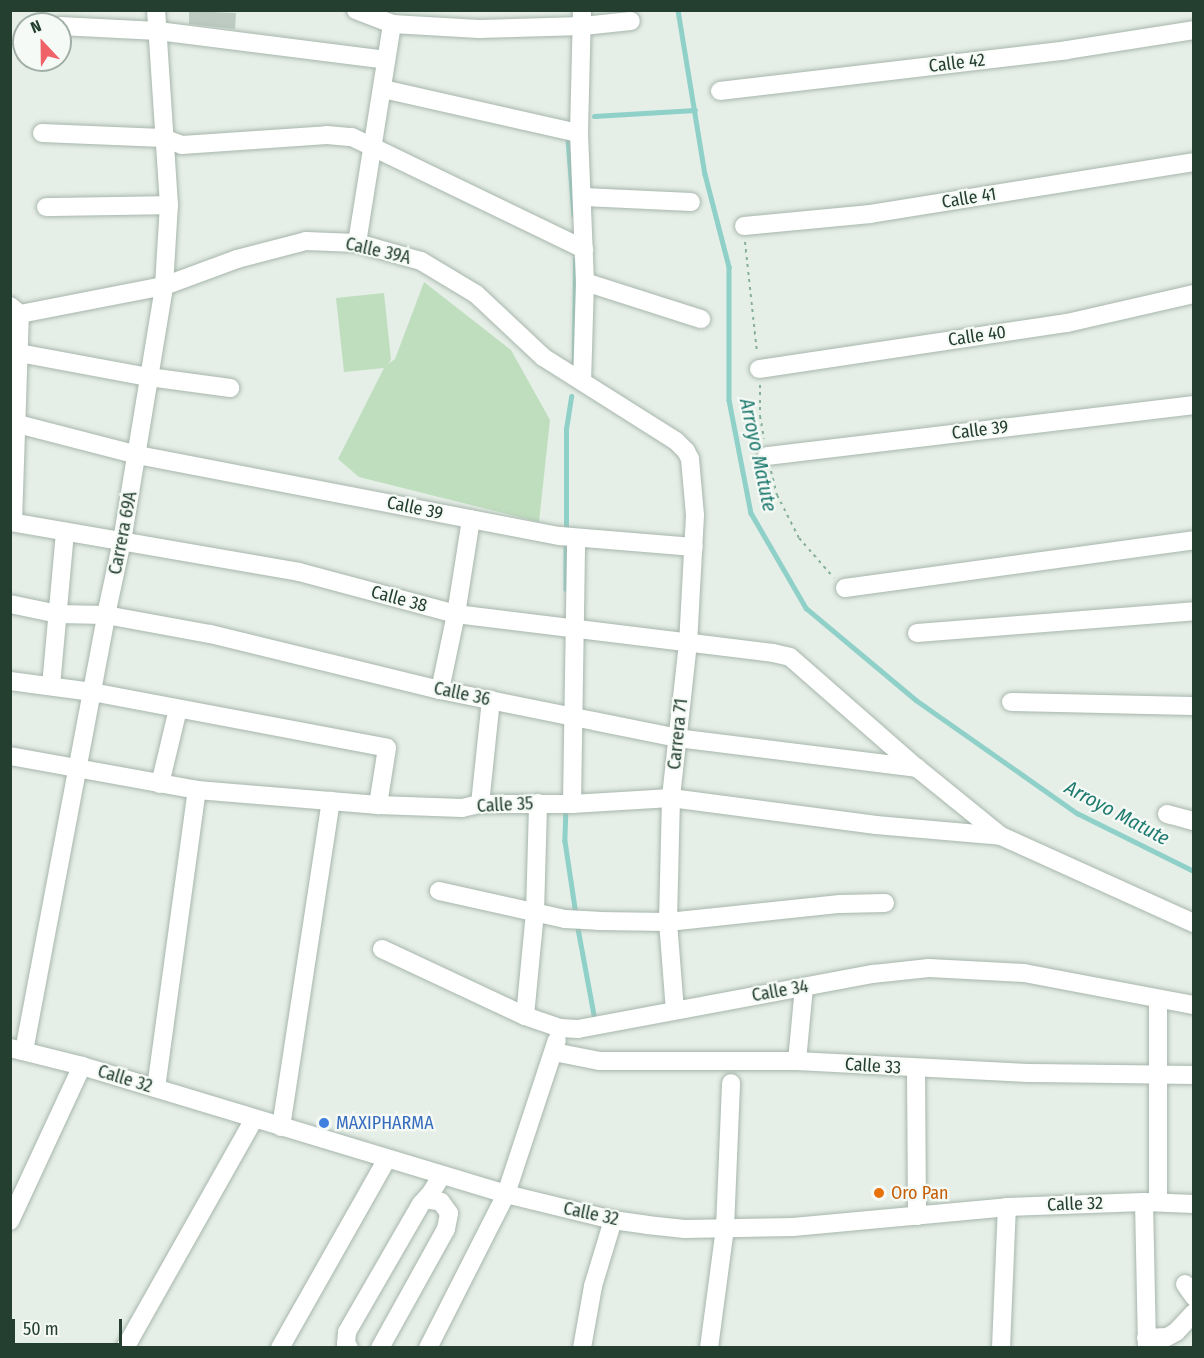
<!DOCTYPE html>
<style>
body{margin:0}
#map{position:relative;width:1204px;height:1358px;overflow:hidden;background:#e5eee7;font-family:"Fira Sans Condensed",sans-serif}
div>[style]{position:absolute}
[style*='--x']{left:calc(var(--x)*1px);top:calc(var(--y)*1px);width:calc(var(--w)*1px);rotate:calc(var(--a)*1deg)}
.green>*{inset:0;background:#bfdebe}
.stream>*{height:4.5px;margin:-2.25px;padding:0 2.25px;transform-origin:2.25px;border-radius:2.25px;background:#8fd0c8}
.building>*{inset:0;background:#bdcbc2}
.path>*{height:2px;margin-top:-1px;transform-origin:0;background:repeating-linear-gradient(90deg,#86b097 0 3px,transparent 0 7.5px)}
.roads{filter:drop-shadow(0 0 2px #a7b6ac) drop-shadow(0 0 2px #a7b6ac)}
.minor>*{height:18px;margin:-9px;padding:0 9px;transform-origin:9px;border-radius:9px;background:#fff}
.dots>*{width:16px;height:16px;translate:-50% -50%;box-sizing:border-box;border:3px solid #f5faf6;border-radius:50%}
span{translate:-50% -50%;white-space:nowrap;text-align:center;line-height:1.15;-webkit-text-stroke:4.5px #f5faf6;paint-order:stroke}
.street-label{font-size:18px;color:#243f30}
.shop-label{font-size:18px;color:#366cbe}
.left{translate:0 -50%;text-align:left}
.food-label{font-size:18px;color:#c56008}
.water-label{font-size:20px;color:#1f7a6f;font-style:italic}
.frame{position:absolute;inset:0;border:12px solid #243f30;pointer-events:none}
.north{position:absolute;left:12px;top:12px;width:60px;height:60px;box-sizing:border-box;background:#f5faf6;border:2px solid #a1afa7;border-radius:50%;rotate:338deg;font-size:16px;font-weight:700;line-height:24px;text-align:center;color:#243f30}
.north::after{content:'';display:block;margin:auto;width:21px;height:27px;background:#ee6268;clip-path:polygon(50% 0,100% 100%,50% 72%,0 100%)}
.scale{position:absolute;left:12px;top:1319px;width:110px;height:27px;box-sizing:border-box;border:3px solid #243f30;border-top:0;padding-left:8px;font-size:18px;line-height:21px;white-space:nowrap;color:#243f30;-webkit-text-stroke:4px #f5faf6;paint-order:stroke}
</style>
<div id="map">
<div class="green">
<i style="clip-path:polygon(424px 282px,511px 350px,550px 420px,539px 522px,359px 477px,338px 459px,384px 368px,344px 372px,336px 298px,384px 293px,391px 360px,388px 364px,395px 359px)"></i>
</div>
<div class="stream">
<i style="--x:678;--y:10;--w:166;--a:80.7"></i>
<i style="--x:705;--y:174;--w:96;--a:75.5"></i>
<i style="--x:729;--y:267;--w:133;--a:90"></i>
<i style="--x:729;--y:400;--w:115;--a:79"></i>
<i style="--x:751;--y:513;--w:110;--a:59.9"></i>
<i style="--x:806;--y:608;--w:143;--a:39.9"></i>
<i style="--x:916;--y:700;--w:197;--a:35.1"></i>
<i style="--x:1077;--y:813;--w:131;--a:26.4"></i>
<i style="--x:594;--y:116;--w:101;--a:-3.4"></i>
<i style="--x:568;--y:139;--w:76;--a:85.5"></i>
<i style="--x:574;--y:363;--w:103;--a:-89.4"></i>
<i style="--x:566;--y:532;--w:103;--a:-90"></i>
<i style="--x:566;--y:429;--w:33;--a:-81"></i>
<i style="--x:566;--y:540;--w:49;--a:90"></i>
<i style="--x:566;--y:807;--w:34;--a:92"></i>
<i style="--x:565;--y:841;--w:75;--a:81.5"></i>
<i style="--x:577;--y:923;--w:94;--a:79.5"></i>
</div>
<div class="building">
<i style="clip-path:polygon(189px 11px,236px 13px,235px 29px,189px 24px)"></i>
</div>
<div class="path">
<i style="--x:745;--y:242;--w:112;--a:83.8"></i>
<i style="--x:760;--y:385;--w:31;--a:90"></i>
<i style="--x:760;--y:416;--w:23;--a:80"></i>
<i style="--x:771;--y:471;--w:25;--a:76"></i>
<i style="--x:777;--y:495;--w:48;--a:62.9"></i>
<i style="--x:799;--y:538;--w:53;--a:48.8"></i>
</div>
<div class="roads">
<div class="minor">
<i style="--x:356;--y:10;--w:39;--a:21"></i>
<i style="--x:392;--y:24;--w:87;--a:3.3"></i>
<i style="--x:479;--y:29;--w:104;--a:-1.7"></i>
<i style="--x:583;--y:26;--w:48;--a:-5.9"></i>
<i style="--x:582;--y:10;--w:123;--a:91.4"></i>
<i style="--x:579;--y:133;--w:149;--a:87.7"></i>
<i style="--x:585;--y:282;--w:99;--a:91.7"></i>
<i style="--x:60;--y:26;--w:98;--a:2.9"></i>
<i style="--x:158;--y:31;--w:230;--a:7.2"></i>
<i style="--x:383;--y:89;--w:201;--a:12.7"></i>
<i style="--x:720;--y:91;--w:349;--a:-6.7"></i>
<i style="--x:1067;--y:50;--w:129;--a:-8.9"></i>
<i style="--x:42;--y:133;--w:121;--a:2.4"></i>
<i style="--x:163;--y:138;--w:20;--a:20"></i>
<i style="--x:182;--y:145;--w:145;--a:-3.9"></i>
<i style="--x:327;--y:135;--w:25;--a:5"></i>
<i style="--x:352;--y:137;--w:258;--a:25.8"></i>
<i style="--x:584;--y:197;--w:107;--a:2.7"></i>
<i style="--x:46;--y:207;--w:123;--a:-0.9"></i>
<i style="--x:744;--y:226;--w:127;--a:-5.4"></i>
<i style="--x:870;--y:214;--w:328;--a:-9.1"></i>
<i style="--x:357;--y:243;--w:222;--a:-80.9"></i>
<i style="--x:585;--y:282;--w:122;--a:17.7"></i>
<i style="--x:10;--y:306;--w:13;--a:39"></i>
<i style="--x:20;--y:314;--w:147;--a:-11"></i>
<i style="--x:164;--y:286;--w:78;--a:-20.3"></i>
<i style="--x:237;--y:259;--w:71;--a:-14.6"></i>
<i style="--x:306;--y:241;--w:51;--a:2.2"></i>
<i style="--x:357;--y:243;--w:66;--a:15.7"></i>
<i style="--x:421;--y:261;--w:64;--a:31"></i>
<i style="--x:476;--y:294;--w:92;--a:43.2"></i>
<i style="--x:543;--y:357;--w:157;--a:32.3"></i>
<i style="--x:676;--y:441;--w:14;--a:45"></i>
<i style="--x:686;--y:451;--w:9;--a:63"></i>
<i style="--x:690;--y:459;--w:56;--a:84.9"></i>
<i style="--x:695;--y:515;--w:128;--a:93.1"></i>
<i style="--x:688;--y:643;--w:156;--a:96.3"></i>
<i style="--x:671;--y:798;--w:124;--a:91.4"></i>
<i style="--x:668;--y:922;--w:88;--a:85.5"></i>
<i style="--x:19;--y:353;--w:132;--a:10.5"></i>
<i style="--x:149;--y:377;--w:82;--a:7.7"></i>
<i style="--x:759;--y:369;--w:311;--a:-8.5"></i>
<i style="--x:1067;--y:323;--w:130;--a:-12.9"></i>
<i style="--x:10;--y:422;--w:132;--a:14.5"></i>
<i style="--x:138;--y:455;--w:430;--a:10.9"></i>
<i style="--x:560;--y:536;--w:134;--a:4.7"></i>
<i style="--x:767;--y:456;--w:430;--a:-6.8"></i>
<i style="--x:10;--y:522;--w:293;--a:9.8"></i>
<i style="--x:299;--y:572;--w:163;--a:15"></i>
<i style="--x:456;--y:614;--w:319;--a:7"></i>
<i style="--x:773;--y:653;--w:17;--a:13"></i>
<i style="--x:790;--y:657;--w:169;--a:41.2"></i>
<i style="--x:917;--y:768;--w:108;--a:39"></i>
<i style="--x:1001;--y:836;--w:212;--a:24.3"></i>
<i style="--x:13;--y:522;--w:208;--a:-88.1"></i>
<i style="--x:845;--y:588;--w:352;--a:-7.8"></i>
<i style="--x:10;--y:604;--w:49;--a:11.8"></i>
<i style="--x:58;--y:614;--w:48;--a:1.2"></i>
<i style="--x:106;--y:615;--w:106;--a:10.4"></i>
<i style="--x:210;--y:634;--w:237;--a:13.7"></i>
<i style="--x:440;--y:690;--w:242;--a:11.4"></i>
<i style="--x:677;--y:738;--w:242;--a:7.1"></i>
<i style="--x:917;--y:633;--w:278;--a:-4.5"></i>
<i style="--x:10;--y:681;--w:83;--a:7.6"></i>
<i style="--x:92;--y:692;--w:300;--a:10.7"></i>
<i style="--x:387;--y:748;--w:58;--a:99"></i>
<i style="--x:51;--y:686;--w:154;--a:-84.8"></i>
<i style="--x:440;--y:690;--w:78;--a:-78.1"></i>
<i style="--x:456;--y:614;--w:96;--a:-81"></i>
<i style="--x:1011;--y:702;--w:183;--a:1.3"></i>
<i style="--x:10;--y:756;--w:190;--a:10.3"></i>
<i style="--x:197;--y:790;--w:182;--a:4.7"></i>
<i style="--x:378;--y:805;--w:84;--a:2"></i>
<i style="--x:462;--y:808;--w:18;--a:-13"></i>
<i style="--x:480;--y:804;--w:92;--a:0"></i>
<i style="--x:572;--y:804;--w:99;--a:-3.5"></i>
<i style="--x:671;--y:798;--w:207;--a:7.5"></i>
<i style="--x:876;--y:825;--w:125;--a:5"></i>
<i style="--x:160;--y:784;--w:77;--a:-76.5"></i>
<i style="--x:480;--y:804;--w:105;--a:-84"></i>
<i style="--x:572;--y:804;--w:266;--a:-89.1"></i>
<i style="--x:1167;--y:814;--w:28;--a:15"></i>
<i style="--x:439;--y:891;--w:129;--a:12.5"></i>
<i style="--x:565;--y:919;--w:33;--a:3"></i>
<i style="--x:598;--y:921;--w:70;--a:0.8"></i>
<i style="--x:668;--y:922;--w:173;--a:-6"></i>
<i style="--x:840;--y:904;--w:45;--a:-1.3"></i>
<i style="--x:382;--y:949;--w:158;--a:25.1"></i>
<i style="--x:525;--y:1016;--w:37;--a:19"></i>
<i style="--x:560;--y:1028;--w:18;--a:3"></i>
<i style="--x:578;--y:1029;--w:300;--a:-10.6"></i>
<i style="--x:873;--y:974;--w:56;--a:-6.1"></i>
<i style="--x:929;--y:968;--w:95;--a:3"></i>
<i style="--x:1024;--y:973;--w:173;--a:10.7"></i>
<i style="--x:1158;--y:999;--w:203;--a:90"></i>
<i style="--x:525;--y:1016;--w:103;--a:-84.5"></i>
<i style="--x:535;--y:913;--w:110;--a:-88.4"></i>
<i style="--x:10;--y:1048;--w:74;--a:14"></i>
<i style="--x:82;--y:1066;--w:443;--a:16.8"></i>
<i style="--x:506;--y:1194;--w:110;--a:13.7"></i>
<i style="--x:613;--y:1220;--w:34;--a:8"></i>
<i style="--x:647;--y:1225;--w:38;--a:6"></i>
<i style="--x:685;--y:1229;--w:108;--a:-1.1"></i>
<i style="--x:793;--y:1227;--w:215;--a:-5.3"></i>
<i style="--x:1007;--y:1207;--w:137;--a:-2.1"></i>
<i style="--x:1144;--y:1202;--w:50;--a:2.3"></i>
<i style="--x:24;--y:1051;--w:444;--a:-79.3"></i>
<i style="--x:106;--y:615;--w:76;--a:-77.8"></i>
<i style="--x:122;--y:541;--w:258;--a:-80.6"></i>
<i style="--x:164;--y:286;--w:81;--a:-86.5"></i>
<i style="--x:169;--y:205;--w:195;--a:-93.8"></i>
<i style="--x:554;--y:1052;--w:47;--a:11.1"></i>
<i style="--x:600;--y:1061;--w:197;--a:0"></i>
<i style="--x:797;--y:1061;--w:231;--a:3"></i>
<i style="--x:1028;--y:1073;--w:166;--a:0.7"></i>
<i style="--x:797;--y:1061;--w:74;--a:-84.6"></i>
<i style="--x:916;--y:1069;--w:147;--a:89.6"></i>
<i style="--x:156;--y:1088;--w:301;--a:-82.2"></i>
<i style="--x:281;--y:1127;--w:330;--a:-81.3"></i>
<i style="--x:1144;--y:1202;--w:146;--a:88.8"></i>
<i style="--x:10;--y:1221;--w:171;--a:-65.1"></i>
<i style="--x:1185;--y:1284;--w:16;--a:55"></i>
<i style="--x:1146;--y:1338;--w:21;--a:-3"></i>
<i style="--x:1167;--y:1337;--w:10;--a:-29"></i>
<i style="--x:1176;--y:1332;--w:26;--a:-47"></i>
<i style="--x:125;--y:1348;--w:263;--a:-60.6"></i>
<i style="--x:280;--y:1348;--w:217;--a:-60.5"></i>
<i style="--x:349;--y:1348;--w:5;--a:-127"></i>
<i style="--x:346;--y:1344;--w:12;--a:-85"></i>
<i style="--x:347;--y:1332;--w:148;--a:-60"></i>
<i style="--x:421;--y:1204;--w:15;--a:-48"></i>
<i style="--x:431;--y:1193;--w:21;--a:-59"></i>
<i style="--x:380;--y:1348;--w:136;--a:-61"></i>
<i style="--x:446;--y:1229;--w:16;--a:-79"></i>
<i style="--x:449;--y:1213;--w:14;--a:-126"></i>
<i style="--x:441;--y:1202;--w:15;--a:-169"></i>
<i style="--x:428;--y:1348;--w:173;--a:-63.1"></i>
<i style="--x:506;--y:1194;--w:162;--a:-71.7"></i>
<i style="--x:582;--y:1348;--w:63;--a:-79.9"></i>
<i style="--x:593;--y:1286;--w:69;--a:-73.1"></i>
<i style="--x:709;--y:1348;--w:121;--a:-82.4"></i>
<i style="--x:725;--y:1228;--w:145;--a:-87.6"></i>
<i style="--x:1001;--y:1348;--w:141;--a:-87.6"></i>
</div>
</div>
<div class="dots">
<i style="left:324px;top:1123px;background:#3f7fe0"></i>
<i style="left:879px;top:1193px;background:#e8710a"></i>
</div>
<div class="street-label">
<span style="left:957px;top:63px;rotate:-7deg">Calle 42</span>
<span style="left:969px;top:198px;rotate:-9deg">Calle 41</span>
<span style="left:378px;top:251px;rotate:13deg">Calle 39A</span>
<span style="left:977px;top:336px;rotate:-8deg">Calle 40</span>
<span style="left:980px;top:430px;rotate:-7deg">Calle 39</span>
<span style="left:415px;top:508px;rotate:12deg">Calle 39</span>
<span style="left:123px;top:533px;rotate:-79deg">Carrera 69A</span>
<span style="left:399px;top:599px;rotate:15deg">Calle 38</span>
<span style="left:462px;top:694px;rotate:12deg">Calle 36</span>
<span style="left:678px;top:734px;rotate:-84deg">Carrera 71</span>
<span style="left:505px;top:805px;rotate:-3deg">Calle 35</span>
<span style="left:780px;top:991px;rotate:-10deg">Calle 34</span>
<span style="left:873px;top:1066px;rotate:4deg">Calle 33</span>
<span style="left:125px;top:1079px;rotate:17deg">Calle 32</span>
<span style="left:1075px;top:1204px;rotate:-2deg">Calle 32</span>
<span style="left:591px;top:1214px;rotate:12deg">Calle 32</span>
</div>
<div class="shop-label">
<span class="left" style="left:336px;top:1123px">MAXIPHARMA</span>
</div>
<div class="food-label">
<span class="left" style="left:891px;top:1193px">Oro Pan</span>
</div>
<div class="water-label">
<span style="left:758px;top:455px;rotate:78deg">Arroyo Matute</span>
<span style="left:1117px;top:813px;rotate:28deg">Arroyo Matute</span>
</div>
<div class="frame"></div>
<div class="north">N</div>
<div class="scale">50 m</div>
</div>
